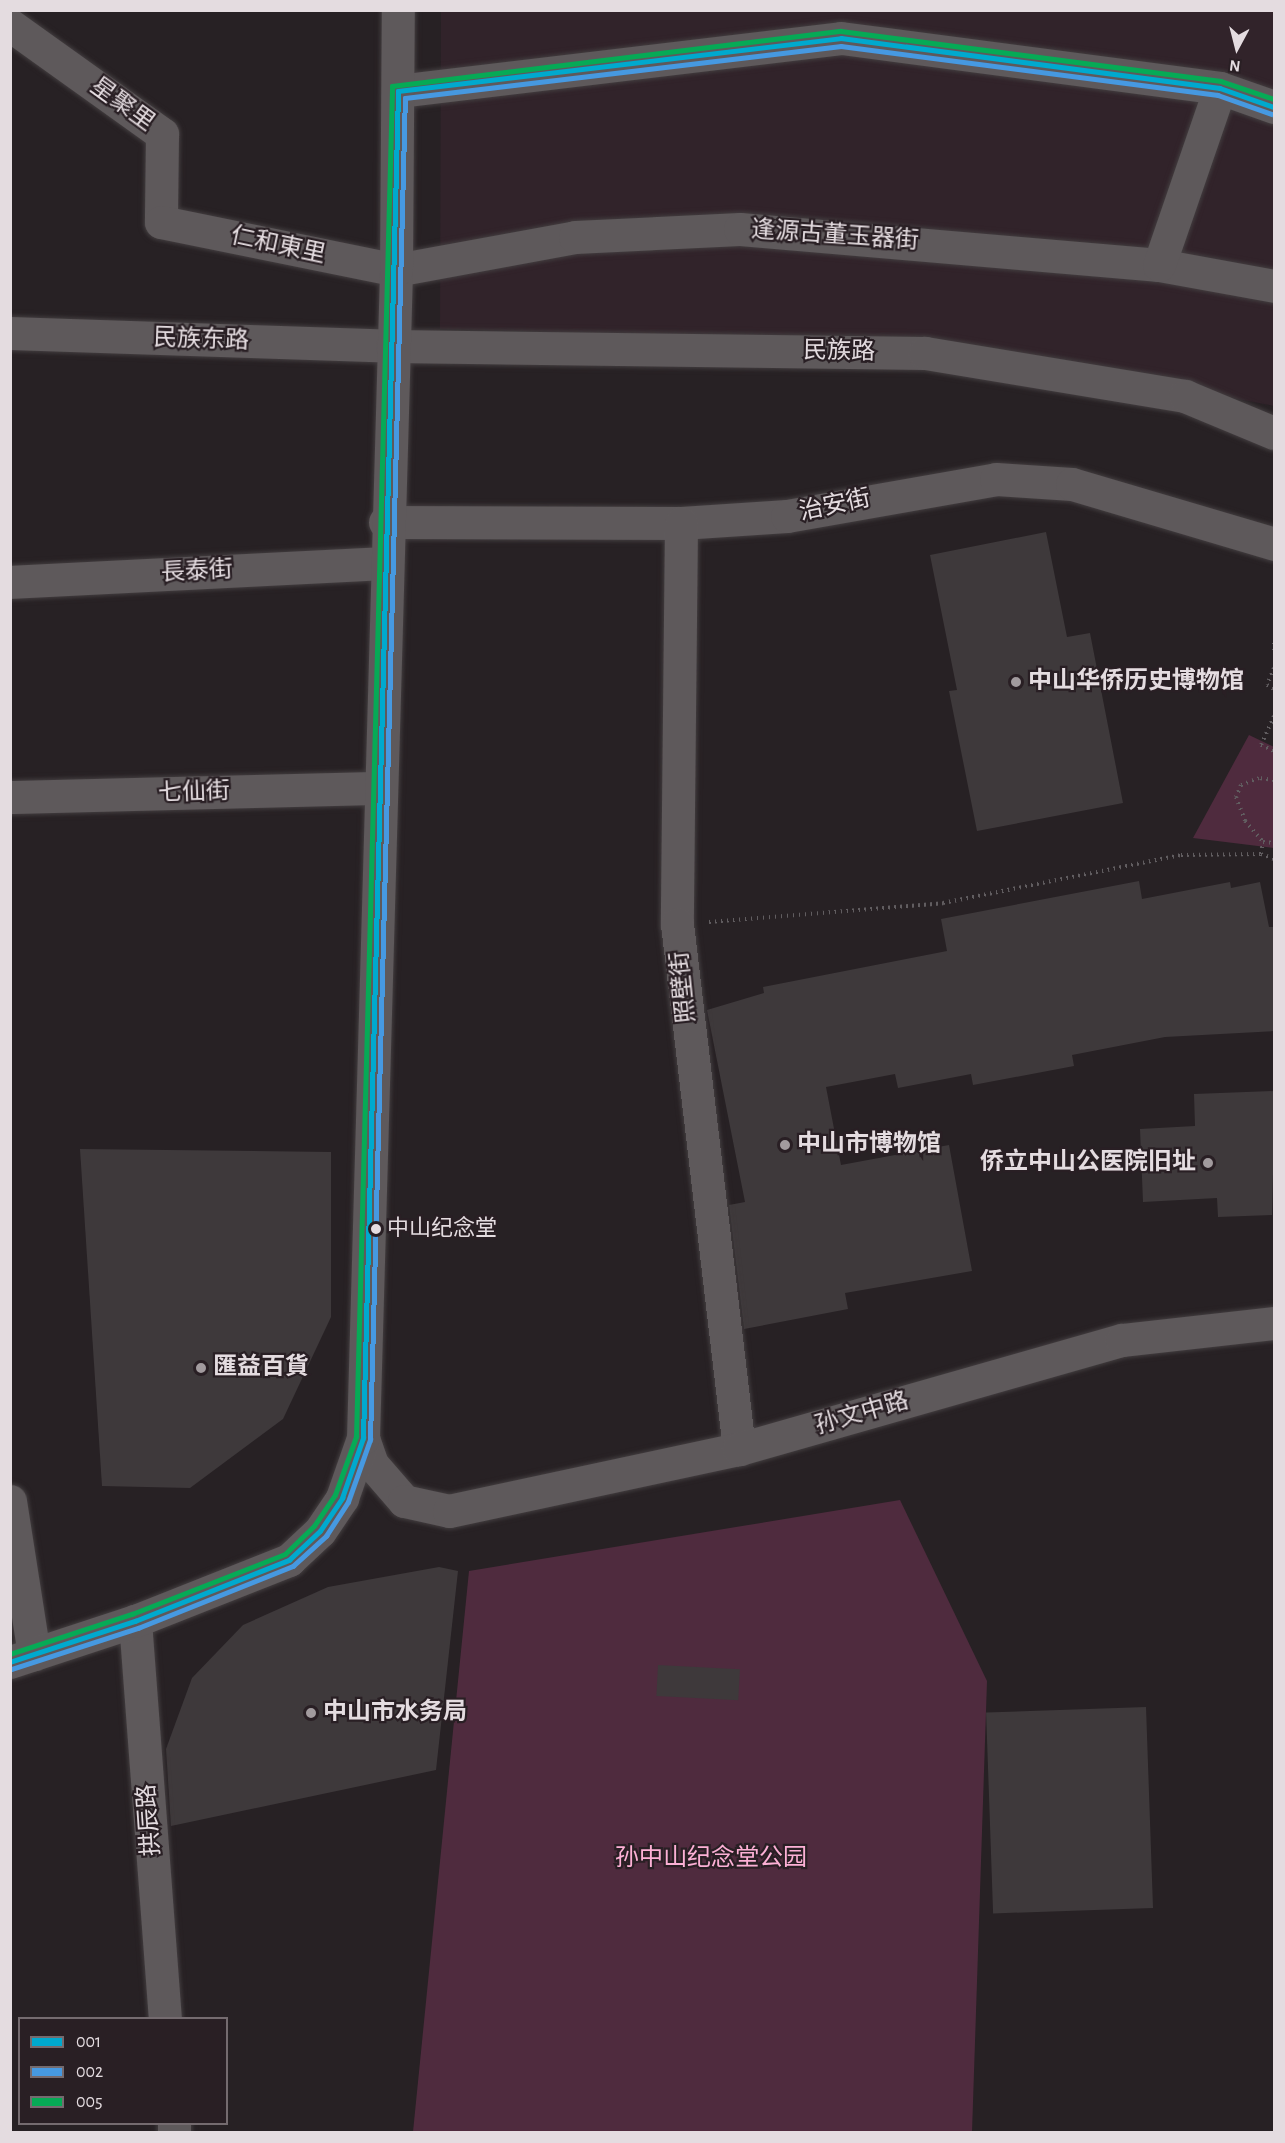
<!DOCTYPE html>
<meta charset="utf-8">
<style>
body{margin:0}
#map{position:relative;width:1285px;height:2143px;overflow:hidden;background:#272124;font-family:"Alegreya Sans","Noto Sans SC",sans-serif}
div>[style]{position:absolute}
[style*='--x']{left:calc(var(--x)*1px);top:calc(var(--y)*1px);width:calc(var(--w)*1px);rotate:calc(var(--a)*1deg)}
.built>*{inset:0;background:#31232a}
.green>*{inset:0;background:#4f2b3e}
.building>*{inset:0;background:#3e393b;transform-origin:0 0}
.path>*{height:4px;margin-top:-2px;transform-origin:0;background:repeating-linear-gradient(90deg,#615d60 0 1.5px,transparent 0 6px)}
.roads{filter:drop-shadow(0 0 2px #423d3f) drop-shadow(0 0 2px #423d3f)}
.minor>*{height:33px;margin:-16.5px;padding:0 16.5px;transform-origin:16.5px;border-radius:16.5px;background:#5e595b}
.bus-1>*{height:4.5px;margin:-2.25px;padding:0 2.25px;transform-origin:2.25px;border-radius:2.25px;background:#00a9ce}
.bus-2>*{height:4.5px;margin:-2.25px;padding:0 2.25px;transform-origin:2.25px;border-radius:2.25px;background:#4699e1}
.bus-3>*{height:4.5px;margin:-2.25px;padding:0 2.25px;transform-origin:2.25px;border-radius:2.25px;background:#06aa56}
.dots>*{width:16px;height:16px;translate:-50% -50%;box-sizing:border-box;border:3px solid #291f24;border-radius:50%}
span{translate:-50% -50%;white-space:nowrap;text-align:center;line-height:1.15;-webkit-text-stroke:4.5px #291f24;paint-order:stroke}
.bus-label{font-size:22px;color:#e4dce0}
.left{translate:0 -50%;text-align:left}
.street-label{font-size:24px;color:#e4dce0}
.poi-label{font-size:24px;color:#e4dce0;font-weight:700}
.right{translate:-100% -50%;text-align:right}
.park-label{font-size:24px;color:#fcb0d5}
.frame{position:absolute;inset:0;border:12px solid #e4dce0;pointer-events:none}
.legend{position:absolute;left:18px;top:2017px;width:210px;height:108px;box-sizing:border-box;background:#291f24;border:2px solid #746b6f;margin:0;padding:8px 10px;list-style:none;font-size:18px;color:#e4dce0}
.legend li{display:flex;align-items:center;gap:12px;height:30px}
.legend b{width:30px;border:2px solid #746b6f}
.north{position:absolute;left:1207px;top:18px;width:60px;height:60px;-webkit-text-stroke:4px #291f24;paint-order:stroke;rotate:187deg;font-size:16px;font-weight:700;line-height:24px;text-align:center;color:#e4dce0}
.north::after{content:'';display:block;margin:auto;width:21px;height:27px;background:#e4dce0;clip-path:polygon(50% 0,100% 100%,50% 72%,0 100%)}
</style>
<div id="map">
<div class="built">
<i style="clip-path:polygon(441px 11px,1274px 11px,1274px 406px,939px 342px,440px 329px)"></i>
</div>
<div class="green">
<i style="clip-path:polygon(1249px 735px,1274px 747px,1274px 848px,1193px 838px)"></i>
<i style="clip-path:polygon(900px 1500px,987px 1681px,972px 2132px,413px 2132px,469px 1571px)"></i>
</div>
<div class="building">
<i style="clip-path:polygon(1046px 532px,1067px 637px,1090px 633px,1123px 803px,977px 831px,949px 691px,957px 690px,930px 555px)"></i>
<i style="clip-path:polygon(1139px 881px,1142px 899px,1230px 882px,1231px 888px,1260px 882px,1269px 927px,1275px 927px,1275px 1031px,1165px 1037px,1072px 1055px,1074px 1066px,973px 1085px,971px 1074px,898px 1088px,895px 1074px,826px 1087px,841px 1165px,949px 1145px,972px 1271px,845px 1293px,848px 1309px,744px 1329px,729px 1205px,745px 1202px,707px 1010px,764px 993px,763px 987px,947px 951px,941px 919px)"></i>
<i style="clip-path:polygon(1275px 1091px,1272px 1215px,1218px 1217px,1217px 1198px,1143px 1202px,1140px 1129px,1195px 1126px,1194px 1094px)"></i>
<i style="clip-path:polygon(80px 1149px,331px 1152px,331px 1317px,283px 1419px,190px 1488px,102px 1486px)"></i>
<i style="clip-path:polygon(439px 1567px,458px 1571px,436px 1770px,171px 1826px,166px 1749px,192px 1678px,243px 1625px,328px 1587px)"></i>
<i style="left:658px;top:1665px;width:82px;height:31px;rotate:3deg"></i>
<i style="left:1146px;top:1707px;width:201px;height:160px;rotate:88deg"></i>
</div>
<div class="path">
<i style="--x:1274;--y:643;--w:7;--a:90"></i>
<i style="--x:1274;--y:668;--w:18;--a:112"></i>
<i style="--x:1267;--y:685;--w:8;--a:30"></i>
<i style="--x:1274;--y:716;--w:32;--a:114"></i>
<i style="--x:1261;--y:745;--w:14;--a:25"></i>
<i style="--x:1274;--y:780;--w:15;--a:-172"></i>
<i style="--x:1259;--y:778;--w:19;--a:159"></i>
<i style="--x:1241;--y:785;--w:13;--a:113"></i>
<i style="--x:1236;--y:797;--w:26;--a:69"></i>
<i style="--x:1245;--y:821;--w:28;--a:49"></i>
<i style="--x:1263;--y:842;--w:11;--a:5"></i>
<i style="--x:1261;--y:854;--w:12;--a:-81"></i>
<i style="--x:709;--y:922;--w:235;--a:-4.6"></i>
<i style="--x:943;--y:903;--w:243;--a:-11.4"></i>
<i style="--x:1181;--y:855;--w:80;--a:-0.7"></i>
<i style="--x:1261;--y:854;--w:14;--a:21"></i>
</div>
<div class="roads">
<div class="minor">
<i style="--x:10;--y:25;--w:187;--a:35.6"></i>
<i style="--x:162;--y:134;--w:88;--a:90.7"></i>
<i style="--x:161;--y:222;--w:240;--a:11.5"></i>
<i style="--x:396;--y:270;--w:182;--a:-10.4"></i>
<i style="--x:575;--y:237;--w:165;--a:-2.8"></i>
<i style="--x:740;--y:229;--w:421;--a:4.9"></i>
<i style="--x:1159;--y:265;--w:117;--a:10.3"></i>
<i style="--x:398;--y:91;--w:446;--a:-6.8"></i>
<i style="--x:841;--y:38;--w:382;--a:7.5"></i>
<i style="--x:1220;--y:88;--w:57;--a:19.4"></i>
<i style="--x:1159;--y:265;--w:187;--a:-71"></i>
<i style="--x:10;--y:333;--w:382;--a:1.9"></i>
<i style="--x:392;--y:346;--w:533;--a:0.75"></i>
<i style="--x:925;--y:353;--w:264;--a:9.4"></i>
<i style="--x:1185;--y:396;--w:96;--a:22.6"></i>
<i style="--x:385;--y:522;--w:296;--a:0.2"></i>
<i style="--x:681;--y:523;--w:106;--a:-3.8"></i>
<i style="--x:787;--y:516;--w:212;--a:-10"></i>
<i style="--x:996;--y:479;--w:76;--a:3.8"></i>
<i style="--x:1072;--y:484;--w:211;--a:16.5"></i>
<i style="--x:681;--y:523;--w:401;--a:90.6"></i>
<i style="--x:677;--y:924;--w:529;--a:83.26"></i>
<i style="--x:10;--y:582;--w:374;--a:-2.9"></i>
<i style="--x:10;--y:797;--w:368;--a:-1.4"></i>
<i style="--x:363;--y:1438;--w:28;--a:71"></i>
<i style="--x:372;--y:1464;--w:49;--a:49.1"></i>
<i style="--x:404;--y:1501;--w:46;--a:12.5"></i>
<i style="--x:449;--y:1511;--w:297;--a:-12.1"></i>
<i style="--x:739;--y:1449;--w:398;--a:-15.9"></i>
<i style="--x:1122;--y:1340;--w:153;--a:-6.4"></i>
<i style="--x:10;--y:1501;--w:155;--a:81.1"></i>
<i style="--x:135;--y:1621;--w:398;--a:85.7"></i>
<i style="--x:10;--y:1662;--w:132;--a:-18.2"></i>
<i style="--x:135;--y:1621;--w:166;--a:-21.6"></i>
<i style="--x:289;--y:1560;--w:42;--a:-43.1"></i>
<i style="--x:320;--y:1531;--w:40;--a:-56"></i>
<i style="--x:342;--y:1498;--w:64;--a:-70.7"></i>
<i style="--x:363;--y:1438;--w:1168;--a:-88.38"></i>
<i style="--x:396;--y:270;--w:260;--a:-89.6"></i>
<i style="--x:174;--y:2124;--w:8;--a:90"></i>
</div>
</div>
<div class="bus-1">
<i style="--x:10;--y:1662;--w:132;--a:-18.2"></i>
<i style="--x:135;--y:1621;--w:166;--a:-21.6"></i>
<i style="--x:289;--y:1560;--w:42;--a:-43.1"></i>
<i style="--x:320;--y:1531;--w:40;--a:-56"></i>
<i style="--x:342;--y:1498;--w:64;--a:-70.7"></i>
<i style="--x:363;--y:1438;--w:1347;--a:-88.51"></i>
<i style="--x:398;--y:91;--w:446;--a:-6.8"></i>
<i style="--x:841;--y:38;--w:382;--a:7.5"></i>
<i style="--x:1220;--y:88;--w:57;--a:19.4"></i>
</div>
<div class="bus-2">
<i style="--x:12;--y:1669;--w:133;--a:-18"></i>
<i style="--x:138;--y:1628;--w:167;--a:-21.8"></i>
<i style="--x:293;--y:1566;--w:45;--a:-42.3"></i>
<i style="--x:326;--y:1536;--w:40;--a:-57.1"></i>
<i style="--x:348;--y:1502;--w:66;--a:-70.5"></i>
<i style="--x:370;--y:1440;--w:1342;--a:-88.51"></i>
<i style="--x:405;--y:98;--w:439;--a:-6.8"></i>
<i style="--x:841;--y:46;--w:380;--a:7.4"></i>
<i style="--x:1218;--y:95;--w:57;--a:19.4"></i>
</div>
<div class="bus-3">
<i style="--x:10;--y:1654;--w:128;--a:-18.2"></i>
<i style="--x:132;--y:1614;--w:164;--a:-21.4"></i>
<i style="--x:285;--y:1554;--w:40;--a:-44"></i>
<i style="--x:314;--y:1526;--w:37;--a:-56"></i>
<i style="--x:335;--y:1495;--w:62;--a:-70.1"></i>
<i style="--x:356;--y:1437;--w:1351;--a:-88.47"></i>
<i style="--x:392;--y:86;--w:452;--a:-7"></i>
<i style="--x:841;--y:31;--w:383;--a:7.5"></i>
<i style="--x:1221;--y:81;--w:56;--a:18.8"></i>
</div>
<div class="dots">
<i style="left:1016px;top:682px;background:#a29b9e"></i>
<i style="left:785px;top:1145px;background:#a29b9e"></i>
<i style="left:1208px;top:1163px;background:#a29b9e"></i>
<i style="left:376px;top:1229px;background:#e4dce0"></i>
<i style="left:201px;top:1368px;background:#a29b9e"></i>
<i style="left:311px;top:1713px;background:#a29b9e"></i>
</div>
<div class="bus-label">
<span class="left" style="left:387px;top:1229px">中山纪念堂</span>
</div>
<div class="street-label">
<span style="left:122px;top:105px;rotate:36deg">星聚里</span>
<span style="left:835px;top:236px;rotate:4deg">逢源古董玉器街</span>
<span style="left:278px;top:246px;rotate:12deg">仁和東里</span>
<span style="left:201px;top:340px;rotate:2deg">民族东路</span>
<span style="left:839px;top:352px;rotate:1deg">民族路</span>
<span style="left:835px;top:506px;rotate:-12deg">治安街</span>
<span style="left:197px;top:572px;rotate:-3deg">長泰街</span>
<span style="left:194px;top:793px;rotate:-2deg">七仙街</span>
<span style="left:684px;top:987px;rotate:-96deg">照壁街</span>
<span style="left:862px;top:1414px;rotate:-16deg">孙文中路</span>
<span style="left:150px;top:1820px;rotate:-94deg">拱辰路</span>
</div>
<div class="poi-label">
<span class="left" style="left:1028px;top:682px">中山华侨历史博物馆</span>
<span class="left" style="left:797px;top:1145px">中山市博物馆</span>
<span class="right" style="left:1196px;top:1163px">侨立中山公医院旧址</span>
<span class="left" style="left:213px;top:1368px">匯益百貨</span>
<span class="left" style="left:323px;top:1713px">中山市水务局</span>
</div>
<div class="park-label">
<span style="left:711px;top:1859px">孙中山纪念堂公园</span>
</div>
<div class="frame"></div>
<ul class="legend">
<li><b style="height:8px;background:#00a9ce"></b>001</li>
<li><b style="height:8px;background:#4699e1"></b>002</li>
<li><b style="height:8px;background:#06aa56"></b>005</li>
</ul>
<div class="north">N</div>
</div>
